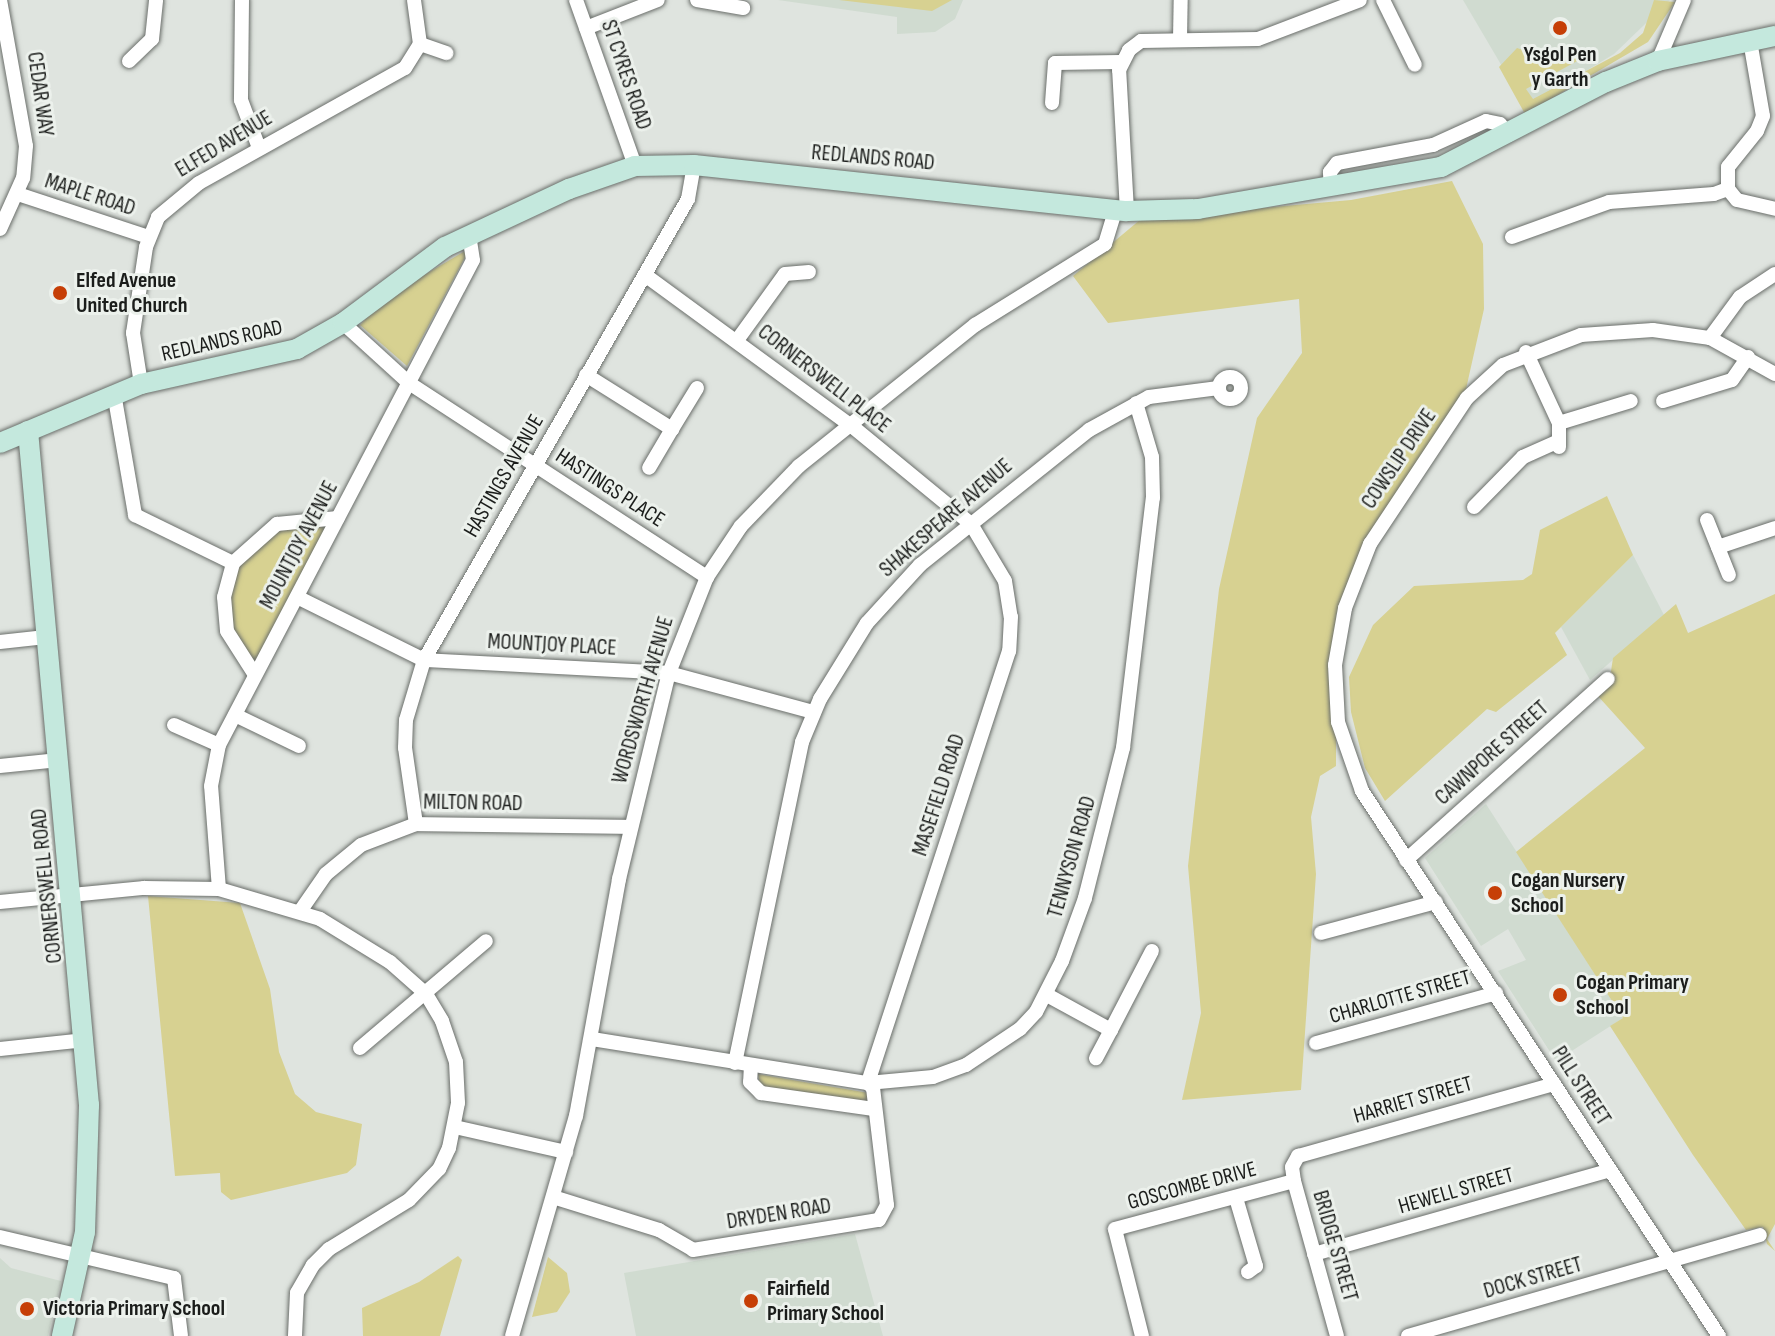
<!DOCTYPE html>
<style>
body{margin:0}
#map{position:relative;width:1775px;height:1336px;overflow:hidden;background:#dfe4df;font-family:"Sofia Sans Condensed",sans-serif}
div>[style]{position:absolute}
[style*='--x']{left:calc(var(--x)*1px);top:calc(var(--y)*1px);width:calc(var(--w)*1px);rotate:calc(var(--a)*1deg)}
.built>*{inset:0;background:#d0dbd0}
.green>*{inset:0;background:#d7d191}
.roads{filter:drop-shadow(0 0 2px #6a6e6a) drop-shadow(0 0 2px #6a6e6a)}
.street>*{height:14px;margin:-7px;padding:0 7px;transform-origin:7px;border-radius:7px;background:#fff}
.street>.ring{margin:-7px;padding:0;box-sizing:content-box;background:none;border:14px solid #fff;border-radius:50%}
.secondary>*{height:20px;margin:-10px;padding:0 10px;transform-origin:10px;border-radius:10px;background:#c4e8dd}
.dots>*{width:22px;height:22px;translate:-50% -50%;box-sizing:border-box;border:4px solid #ecf1ec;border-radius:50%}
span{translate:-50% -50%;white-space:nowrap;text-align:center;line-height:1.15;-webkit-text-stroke:6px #ecf1ec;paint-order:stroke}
.poi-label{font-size:22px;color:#1b1d1b;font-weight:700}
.left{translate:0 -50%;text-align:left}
.street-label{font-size:22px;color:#1b1d1b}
</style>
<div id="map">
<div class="built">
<i style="clip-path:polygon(778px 0,963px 0,955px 19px,935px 32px,897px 34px,897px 17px)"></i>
<i style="clip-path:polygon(1463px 0,1670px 0,1614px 54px,1526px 107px)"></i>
<i style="clip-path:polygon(1633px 555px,1664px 615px,1590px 680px,1561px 627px)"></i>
<i style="clip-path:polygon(1486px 804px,1623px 1018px,1556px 1061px,1498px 971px,1526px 960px,1508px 929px,1481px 946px,1425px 858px)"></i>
<i style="clip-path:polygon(855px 1234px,883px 1336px,636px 1336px,624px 1273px)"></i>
<i style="clip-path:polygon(0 1258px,11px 1268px,61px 1281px,48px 1336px,0 1336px)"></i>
</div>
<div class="green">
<i style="clip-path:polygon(839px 0,952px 0,932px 11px)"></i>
<i style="clip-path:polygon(1654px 0,1675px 2px,1648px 42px,1525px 114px,1499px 67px,1517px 48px,1532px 53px,1561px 47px,1579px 60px,1526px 89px,1533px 99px,1620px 53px,1643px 33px)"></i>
<i style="clip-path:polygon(1452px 181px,1483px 244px,1484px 309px,1466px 389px,1368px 538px,1336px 615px,1336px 766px,1320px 776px,1311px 817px,1316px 874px,1301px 1090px,1182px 1100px,1201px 1013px,1188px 866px,1219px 589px,1257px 418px,1302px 353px,1299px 299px,1108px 323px,1073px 276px,1141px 219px,1351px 200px)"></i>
<i style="clip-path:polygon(470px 248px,407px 366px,360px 325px,387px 297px)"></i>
<i style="clip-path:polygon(1607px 496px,1633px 555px,1555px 633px,1567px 655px,1496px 712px,1487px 709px,1385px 801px,1365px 768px,1351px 712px,1349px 677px,1373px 625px,1414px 586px,1523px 580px,1532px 574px,1540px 530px)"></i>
<i style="clip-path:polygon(329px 526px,257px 660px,254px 662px,235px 640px,229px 602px,240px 562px,280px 528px)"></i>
<i style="clip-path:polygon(1775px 594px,1775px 1224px,1767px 1239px,1775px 1251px,1767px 1244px,1763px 1227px,1746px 1230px,1693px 1155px,1610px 1026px,1623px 1018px,1516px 852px,1645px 748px,1597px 695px,1609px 684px,1613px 658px,1676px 604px,1688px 633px)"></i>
<i style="clip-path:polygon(148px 896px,240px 903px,270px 989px,279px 1052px,295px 1094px,316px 1112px,362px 1124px,356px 1165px,347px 1173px,231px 1200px,221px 1192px,220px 1173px,175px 1176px)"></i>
<i style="clip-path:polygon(758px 1074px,869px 1093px,868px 1102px,761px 1089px)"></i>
<i style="clip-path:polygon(458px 1256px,462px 1260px,440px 1336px,363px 1336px,362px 1308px,419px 1282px)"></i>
<i style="clip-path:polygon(548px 1257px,567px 1273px,570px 1292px,557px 1312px,532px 1317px)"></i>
</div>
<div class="roads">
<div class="street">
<i style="--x:0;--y:0;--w:148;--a:79.9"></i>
<i style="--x:26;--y:146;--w:32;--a:95"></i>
<i style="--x:23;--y:178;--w:56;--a:114.3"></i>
<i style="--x:242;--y:0;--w:100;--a:90.6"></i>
<i style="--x:241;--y:100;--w:51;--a:69.4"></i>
<i style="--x:576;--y:0;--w:176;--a:70.4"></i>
<i style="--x:697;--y:0;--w:47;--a:9.9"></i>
<i style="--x:1383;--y:0;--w:72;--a:63.8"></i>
<i style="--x:586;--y:28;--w:77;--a:-21.3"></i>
<i style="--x:1180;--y:39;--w:39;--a:-89"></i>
<i style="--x:420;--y:44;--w:28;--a:19"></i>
<i style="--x:129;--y:61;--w:32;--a:-44"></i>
<i style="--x:152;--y:39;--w:39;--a:-84"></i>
<i style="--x:1658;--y:61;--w:66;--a:-66.9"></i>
<i style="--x:1052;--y:103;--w:40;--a:-85.7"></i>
<i style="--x:1055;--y:63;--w:65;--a:-0.9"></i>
<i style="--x:1331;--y:188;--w:16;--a:-94"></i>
<i style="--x:1330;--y:172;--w:11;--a:-52"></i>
<i style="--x:1337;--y:163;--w:98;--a:-10.6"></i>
<i style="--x:1433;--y:145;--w:58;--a:-24.4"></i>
<i style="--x:1486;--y:121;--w:14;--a:12"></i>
<i style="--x:1500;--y:124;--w:14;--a:51"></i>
<i style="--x:1728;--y:189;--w:22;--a:-90"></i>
<i style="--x:1728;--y:167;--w:46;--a:-51.1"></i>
<i style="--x:1757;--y:131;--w:16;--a:-68"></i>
<i style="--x:1763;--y:116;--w:76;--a:-99.8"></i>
<i style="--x:1728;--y:189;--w:14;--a:51"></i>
<i style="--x:1737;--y:200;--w:39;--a:13"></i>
<i style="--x:18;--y:194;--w:138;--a:18.2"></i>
<i style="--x:1127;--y:211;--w:141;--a:-93.2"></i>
<i style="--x:1119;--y:70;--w:22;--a:-63"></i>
<i style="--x:1129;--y:50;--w:15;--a:-37"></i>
<i style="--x:1141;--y:41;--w:117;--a:-1"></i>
<i style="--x:1258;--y:39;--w:109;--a:-20.9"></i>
<i style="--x:1512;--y:237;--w:103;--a:-19.8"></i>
<i style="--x:1609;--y:202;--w:105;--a:-4.4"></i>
<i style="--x:1714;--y:194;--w:15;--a:-20"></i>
<i style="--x:645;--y:275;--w:258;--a:36.2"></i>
<i style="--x:853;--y:427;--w:153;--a:39.4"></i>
<i style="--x:971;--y:524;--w:66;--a:59.2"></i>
<i style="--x:1005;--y:581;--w:36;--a:81"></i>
<i style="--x:1011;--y:617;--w:34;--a:93"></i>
<i style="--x:1009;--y:651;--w:454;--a:108.1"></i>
<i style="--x:343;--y:323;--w:89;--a:42.3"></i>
<i style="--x:409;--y:383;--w:356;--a:33.1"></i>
<i style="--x:1710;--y:338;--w:51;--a:-53.8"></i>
<i style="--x:1740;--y:297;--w:42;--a:-33.3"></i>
<i style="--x:738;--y:339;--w:80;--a:-54.1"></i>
<i style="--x:785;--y:274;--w:24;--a:-5"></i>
<i style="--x:1526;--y:352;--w:78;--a:65.1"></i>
<i style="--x:1559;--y:423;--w:24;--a:90"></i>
<i style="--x:586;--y:375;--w:102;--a:32.1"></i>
<i style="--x:672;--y:429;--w:45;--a:120.5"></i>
<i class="ring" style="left:1219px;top:377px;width:8px;height:8px"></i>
<i style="--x:141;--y:384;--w:52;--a:-98.9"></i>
<i style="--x:133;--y:333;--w:87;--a:-81.4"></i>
<i style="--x:146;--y:247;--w:32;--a:-68"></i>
<i style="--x:158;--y:217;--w:53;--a:-39.7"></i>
<i style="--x:199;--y:183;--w:236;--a:-29.2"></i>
<i style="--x:405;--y:68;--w:28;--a:-58"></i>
<i style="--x:420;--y:44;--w:44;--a:-97.8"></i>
<i style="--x:114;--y:393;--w:124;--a:80.2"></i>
<i style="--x:135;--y:515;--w:109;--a:26.1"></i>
<i style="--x:1663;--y:401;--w:72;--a:-16.9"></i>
<i style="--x:1732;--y:380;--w:28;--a:-55"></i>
<i style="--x:1559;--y:423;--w:75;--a:-17"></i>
<i style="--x:672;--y:429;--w:48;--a:-58.6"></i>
<i style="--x:1474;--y:507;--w:70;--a:-45.6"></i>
<i style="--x:1523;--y:457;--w:37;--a:-24"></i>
<i style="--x:1707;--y:520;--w:59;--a:68.2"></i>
<i style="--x:1718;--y:547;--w:60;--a:-18.4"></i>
<i style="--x:297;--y:597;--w:142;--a:26.4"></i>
<i style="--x:424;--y:660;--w:245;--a:3"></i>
<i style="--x:669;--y:673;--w:150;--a:15.1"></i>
<i style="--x:0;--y:642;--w:46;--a:-6.2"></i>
<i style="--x:255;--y:675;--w:52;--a:-122.5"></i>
<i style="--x:227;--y:631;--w:34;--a:-95"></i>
<i style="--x:224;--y:597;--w:35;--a:-75"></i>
<i style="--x:233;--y:563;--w:59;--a:-41.6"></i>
<i style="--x:277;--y:524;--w:61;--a:-5.6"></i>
<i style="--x:235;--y:715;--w:71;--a:25.8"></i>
<i style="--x:174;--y:725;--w:49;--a:24"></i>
<i style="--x:0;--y:766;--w:59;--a:-5.8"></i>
<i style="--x:416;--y:824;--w:77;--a:-98.2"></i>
<i style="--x:405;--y:748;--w:28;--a:-88"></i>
<i style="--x:406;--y:720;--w:63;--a:-73.3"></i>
<i style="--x:424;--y:660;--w:531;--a:-60.2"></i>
<i style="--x:688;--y:199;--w:35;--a:-80"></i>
<i style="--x:1406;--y:860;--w:271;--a:-41.9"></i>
<i style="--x:219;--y:889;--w:103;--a:-94.4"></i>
<i style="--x:211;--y:786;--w:42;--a:-79"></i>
<i style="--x:219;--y:745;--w:547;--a:-62.36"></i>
<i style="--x:473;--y:260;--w:25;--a:-99"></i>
<i style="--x:0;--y:902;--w:145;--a:-5.6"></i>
<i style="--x:144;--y:888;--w:75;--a:0.8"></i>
<i style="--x:219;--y:889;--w:105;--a:16.5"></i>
<i style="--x:320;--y:919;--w:82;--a:31.6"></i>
<i style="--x:390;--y:962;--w:48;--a:41.6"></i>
<i style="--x:426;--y:994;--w:31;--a:59"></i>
<i style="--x:442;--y:1021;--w:43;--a:71.1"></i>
<i style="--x:456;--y:1062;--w:41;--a:87.2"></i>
<i style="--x:458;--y:1103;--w:46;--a:101.3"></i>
<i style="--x:449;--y:1148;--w:23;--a:115"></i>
<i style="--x:439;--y:1169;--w:43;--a:134.1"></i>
<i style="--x:409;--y:1200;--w:94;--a:148.5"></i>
<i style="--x:329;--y:1249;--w:23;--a:135"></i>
<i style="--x:313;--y:1265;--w:32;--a:120"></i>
<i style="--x:297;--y:1293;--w:43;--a:92.7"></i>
<i style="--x:301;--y:910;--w:44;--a:-55.2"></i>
<i style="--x:326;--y:874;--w:45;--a:-39.6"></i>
<i style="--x:361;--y:845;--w:59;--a:-20.9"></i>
<i style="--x:416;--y:824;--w:214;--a:0.8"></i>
<i style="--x:1321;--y:933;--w:119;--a:-15.1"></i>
<i style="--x:1047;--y:995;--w:73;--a:28.7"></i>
<i style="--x:1111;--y:1030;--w:32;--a:118"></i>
<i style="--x:1111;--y:1030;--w:89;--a:-62.6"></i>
<i style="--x:592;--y:1039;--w:279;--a:9.1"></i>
<i style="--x:868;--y:1083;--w:65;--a:-5.3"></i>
<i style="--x:933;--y:1077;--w:35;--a:-20"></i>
<i style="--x:966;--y:1065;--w:65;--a:-33.7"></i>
<i style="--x:1020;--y:1029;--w:23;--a:-47"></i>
<i style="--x:1036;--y:1012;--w:57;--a:-63"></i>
<i style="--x:1062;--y:961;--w:67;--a:-69.9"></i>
<i style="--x:1085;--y:898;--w:155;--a:-75.8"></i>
<i style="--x:1123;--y:748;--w:252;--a:-83.2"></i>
<i style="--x:1153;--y:498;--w:41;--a:-91.4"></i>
<i style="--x:1152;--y:457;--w:56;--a:-106.5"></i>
<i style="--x:1316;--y:1043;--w:187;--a:-15.5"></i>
<i style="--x:360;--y:1048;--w:165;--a:-40.3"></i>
<i style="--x:0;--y:1049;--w:86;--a:-6"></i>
<i style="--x:735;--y:1063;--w:328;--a:-78.2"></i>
<i style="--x:802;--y:742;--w:47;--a:-67.3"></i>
<i style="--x:820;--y:699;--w:89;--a:-58.3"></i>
<i style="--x:867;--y:623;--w:79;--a:-47.6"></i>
<i style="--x:920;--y:565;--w:216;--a:-38.6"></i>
<i style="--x:1089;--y:430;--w:68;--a:-28.8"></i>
<i style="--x:1149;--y:397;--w:70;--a:-7.4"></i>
<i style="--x:751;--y:1065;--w:17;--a:93"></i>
<i style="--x:750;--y:1082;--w:16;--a:45"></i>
<i style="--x:761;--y:1093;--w:114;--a:8.1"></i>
<i style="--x:455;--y:1127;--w:114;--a:12.7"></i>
<i style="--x:553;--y:1197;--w:111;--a:17.3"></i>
<i style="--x:659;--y:1230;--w:39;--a:30"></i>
<i style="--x:693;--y:1250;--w:188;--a:-9.2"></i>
<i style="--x:879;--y:1220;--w:17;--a:-62"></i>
<i style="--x:887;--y:1205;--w:118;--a:-96.8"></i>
<i style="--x:873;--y:1088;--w:7;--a:-135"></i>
<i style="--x:1236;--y:1198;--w:71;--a:73.6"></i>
<i style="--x:1256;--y:1266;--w:10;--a:143"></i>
<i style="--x:0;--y:1237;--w:179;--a:13.3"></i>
<i style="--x:174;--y:1278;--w:58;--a:83.1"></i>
<i style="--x:1314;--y:1254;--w:308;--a:-15.8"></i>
<i style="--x:512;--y:1336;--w:229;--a:-73.8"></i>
<i style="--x:576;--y:1116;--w:241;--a:-79.7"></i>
<i style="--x:619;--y:879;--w:212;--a:-76.4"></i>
<i style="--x:669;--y:673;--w:103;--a:-68.4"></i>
<i style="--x:707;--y:577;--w:61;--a:-56.3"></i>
<i style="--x:741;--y:526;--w:83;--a:-46"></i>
<i style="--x:799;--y:466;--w:226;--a:-38.7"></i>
<i style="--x:975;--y:325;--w:153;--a:-31.9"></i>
<i style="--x:1105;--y:244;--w:37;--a:-73"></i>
<i style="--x:1142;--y:1336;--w:110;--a:-104.2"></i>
<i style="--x:1115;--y:1229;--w:185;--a:-15"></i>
<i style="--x:1337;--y:1336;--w:161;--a:-105.5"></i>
<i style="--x:1294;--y:1181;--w:14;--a:-98"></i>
<i style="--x:1292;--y:1167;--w:13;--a:-61"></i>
<i style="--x:1298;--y:1156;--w:266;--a:-15.7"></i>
<i style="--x:1408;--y:1336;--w:366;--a:-16"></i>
<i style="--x:1719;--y:1336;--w:652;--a:-123.23"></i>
<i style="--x:1362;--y:791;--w:73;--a:-109.2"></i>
<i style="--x:1338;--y:722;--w:57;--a:-93"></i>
<i style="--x:1335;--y:665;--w:58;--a:-80"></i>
<i style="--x:1345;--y:608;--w:69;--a:-68.7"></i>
<i style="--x:1370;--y:544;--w:175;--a:-56.4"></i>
<i style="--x:1467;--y:398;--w:49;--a:-42.5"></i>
<i style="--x:1503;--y:365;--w:84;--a:-21"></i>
<i style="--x:1581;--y:335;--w:72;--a:-4"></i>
<i style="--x:1653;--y:330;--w:58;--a:8"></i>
<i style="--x:1710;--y:338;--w:74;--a:29"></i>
</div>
<div class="secondary">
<i style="--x:28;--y:431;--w:677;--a:84.83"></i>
<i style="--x:89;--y:1105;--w:127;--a:91.8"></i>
<i style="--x:85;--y:1232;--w:107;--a:102.5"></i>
<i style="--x:0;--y:443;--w:153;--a:-22.7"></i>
<i style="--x:141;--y:384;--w:160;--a:-12.6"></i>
<i style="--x:297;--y:349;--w:53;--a:-29.5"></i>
<i style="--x:343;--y:323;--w:127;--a:-36.7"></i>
<i style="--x:445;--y:247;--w:137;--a:-25.1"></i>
<i style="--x:569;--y:189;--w:70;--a:-19.2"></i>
<i style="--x:635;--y:166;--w:59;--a:-1"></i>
<i style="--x:694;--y:165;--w:435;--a:6.1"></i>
<i style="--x:1127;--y:211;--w:71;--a:-1.6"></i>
<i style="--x:1198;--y:209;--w:247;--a:-9.8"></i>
<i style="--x:1441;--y:167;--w:186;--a:-27.3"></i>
<i style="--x:1606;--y:82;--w:56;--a:-22"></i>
<i style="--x:1658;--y:61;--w:120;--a:-12.1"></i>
</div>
</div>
<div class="dots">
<i style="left:1560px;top:28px;background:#c63f07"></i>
<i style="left:60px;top:293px;background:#c63f07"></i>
<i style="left:1495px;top:893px;background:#c63f07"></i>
<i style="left:1560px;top:995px;background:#c63f07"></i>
<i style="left:751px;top:1301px;background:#c63f07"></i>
<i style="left:27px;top:1309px;background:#c63f07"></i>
</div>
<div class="poi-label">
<span style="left:1560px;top:67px">Ysgol Pen<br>y Garth</span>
<span class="left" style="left:76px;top:293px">Elfed Avenue<br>United Church</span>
<span class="left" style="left:1511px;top:893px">Cogan Nursery<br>School</span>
<span class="left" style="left:1576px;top:995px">Cogan Primary<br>School</span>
<span class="left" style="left:767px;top:1301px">Fairfield<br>Primary School</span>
<span class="left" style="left:43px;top:1309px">Victoria Primary School</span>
</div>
<div class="street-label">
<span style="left:626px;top:75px;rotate:71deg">ST CYRES ROAD</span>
<span style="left:40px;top:94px;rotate:82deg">CEDAR WAY</span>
<span style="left:224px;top:144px;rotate:-31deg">ELFED AVENUE</span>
<span style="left:873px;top:158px;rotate:5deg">REDLANDS ROAD</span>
<span style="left:90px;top:195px;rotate:18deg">MAPLE ROAD</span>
<span style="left:222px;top:341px;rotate:-13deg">REDLANDS ROAD</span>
<span style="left:824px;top:379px;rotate:38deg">CORNERSWELL PLACE</span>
<span style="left:1399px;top:459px;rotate:-56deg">COWSLIP DRIVE</span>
<span style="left:504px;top:476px;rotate:-60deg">HASTINGS AVENUE</span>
<span style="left:610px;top:488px;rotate:33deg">HASTINGS PLACE</span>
<span style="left:946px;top:518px;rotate:-41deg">SHAKESPEARE AVENUE</span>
<span style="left:299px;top:545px;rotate:-62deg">MOUNTJOY AVENUE</span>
<span style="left:552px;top:645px;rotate:3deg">MOUNTJOY PLACE</span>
<span style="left:643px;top:700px;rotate:-74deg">WORDSWORTH AVENUE</span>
<span style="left:1492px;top:753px;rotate:-42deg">CAWNPORE STREET</span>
<span style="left:939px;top:795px;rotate:-72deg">MASEFIELD ROAD</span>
<span style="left:473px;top:803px;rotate:1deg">MILTON ROAD</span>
<span style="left:1072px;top:857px;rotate:-74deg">TENNYSON ROAD</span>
<span style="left:47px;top:886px;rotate:-96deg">CORNERSWELL ROAD</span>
<span style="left:1400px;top:997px;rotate:-16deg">CHARLOTTE STREET</span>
<span style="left:1581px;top:1086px;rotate:57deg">PILL STREET</span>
<span style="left:1413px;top:1100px;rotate:-16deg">HARRIET STREET</span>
<span style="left:1192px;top:1186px;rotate:-15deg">GOSCOMBE DRIVE</span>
<span style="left:1456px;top:1191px;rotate:-16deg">HEWELL STREET</span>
<span style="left:779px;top:1214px;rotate:-9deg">DRYDEN ROAD</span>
<span style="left:1335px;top:1246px;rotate:74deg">BRIDGE STREET</span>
<span style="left:1533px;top:1278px;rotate:-16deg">DOCK STREET</span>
</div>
</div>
